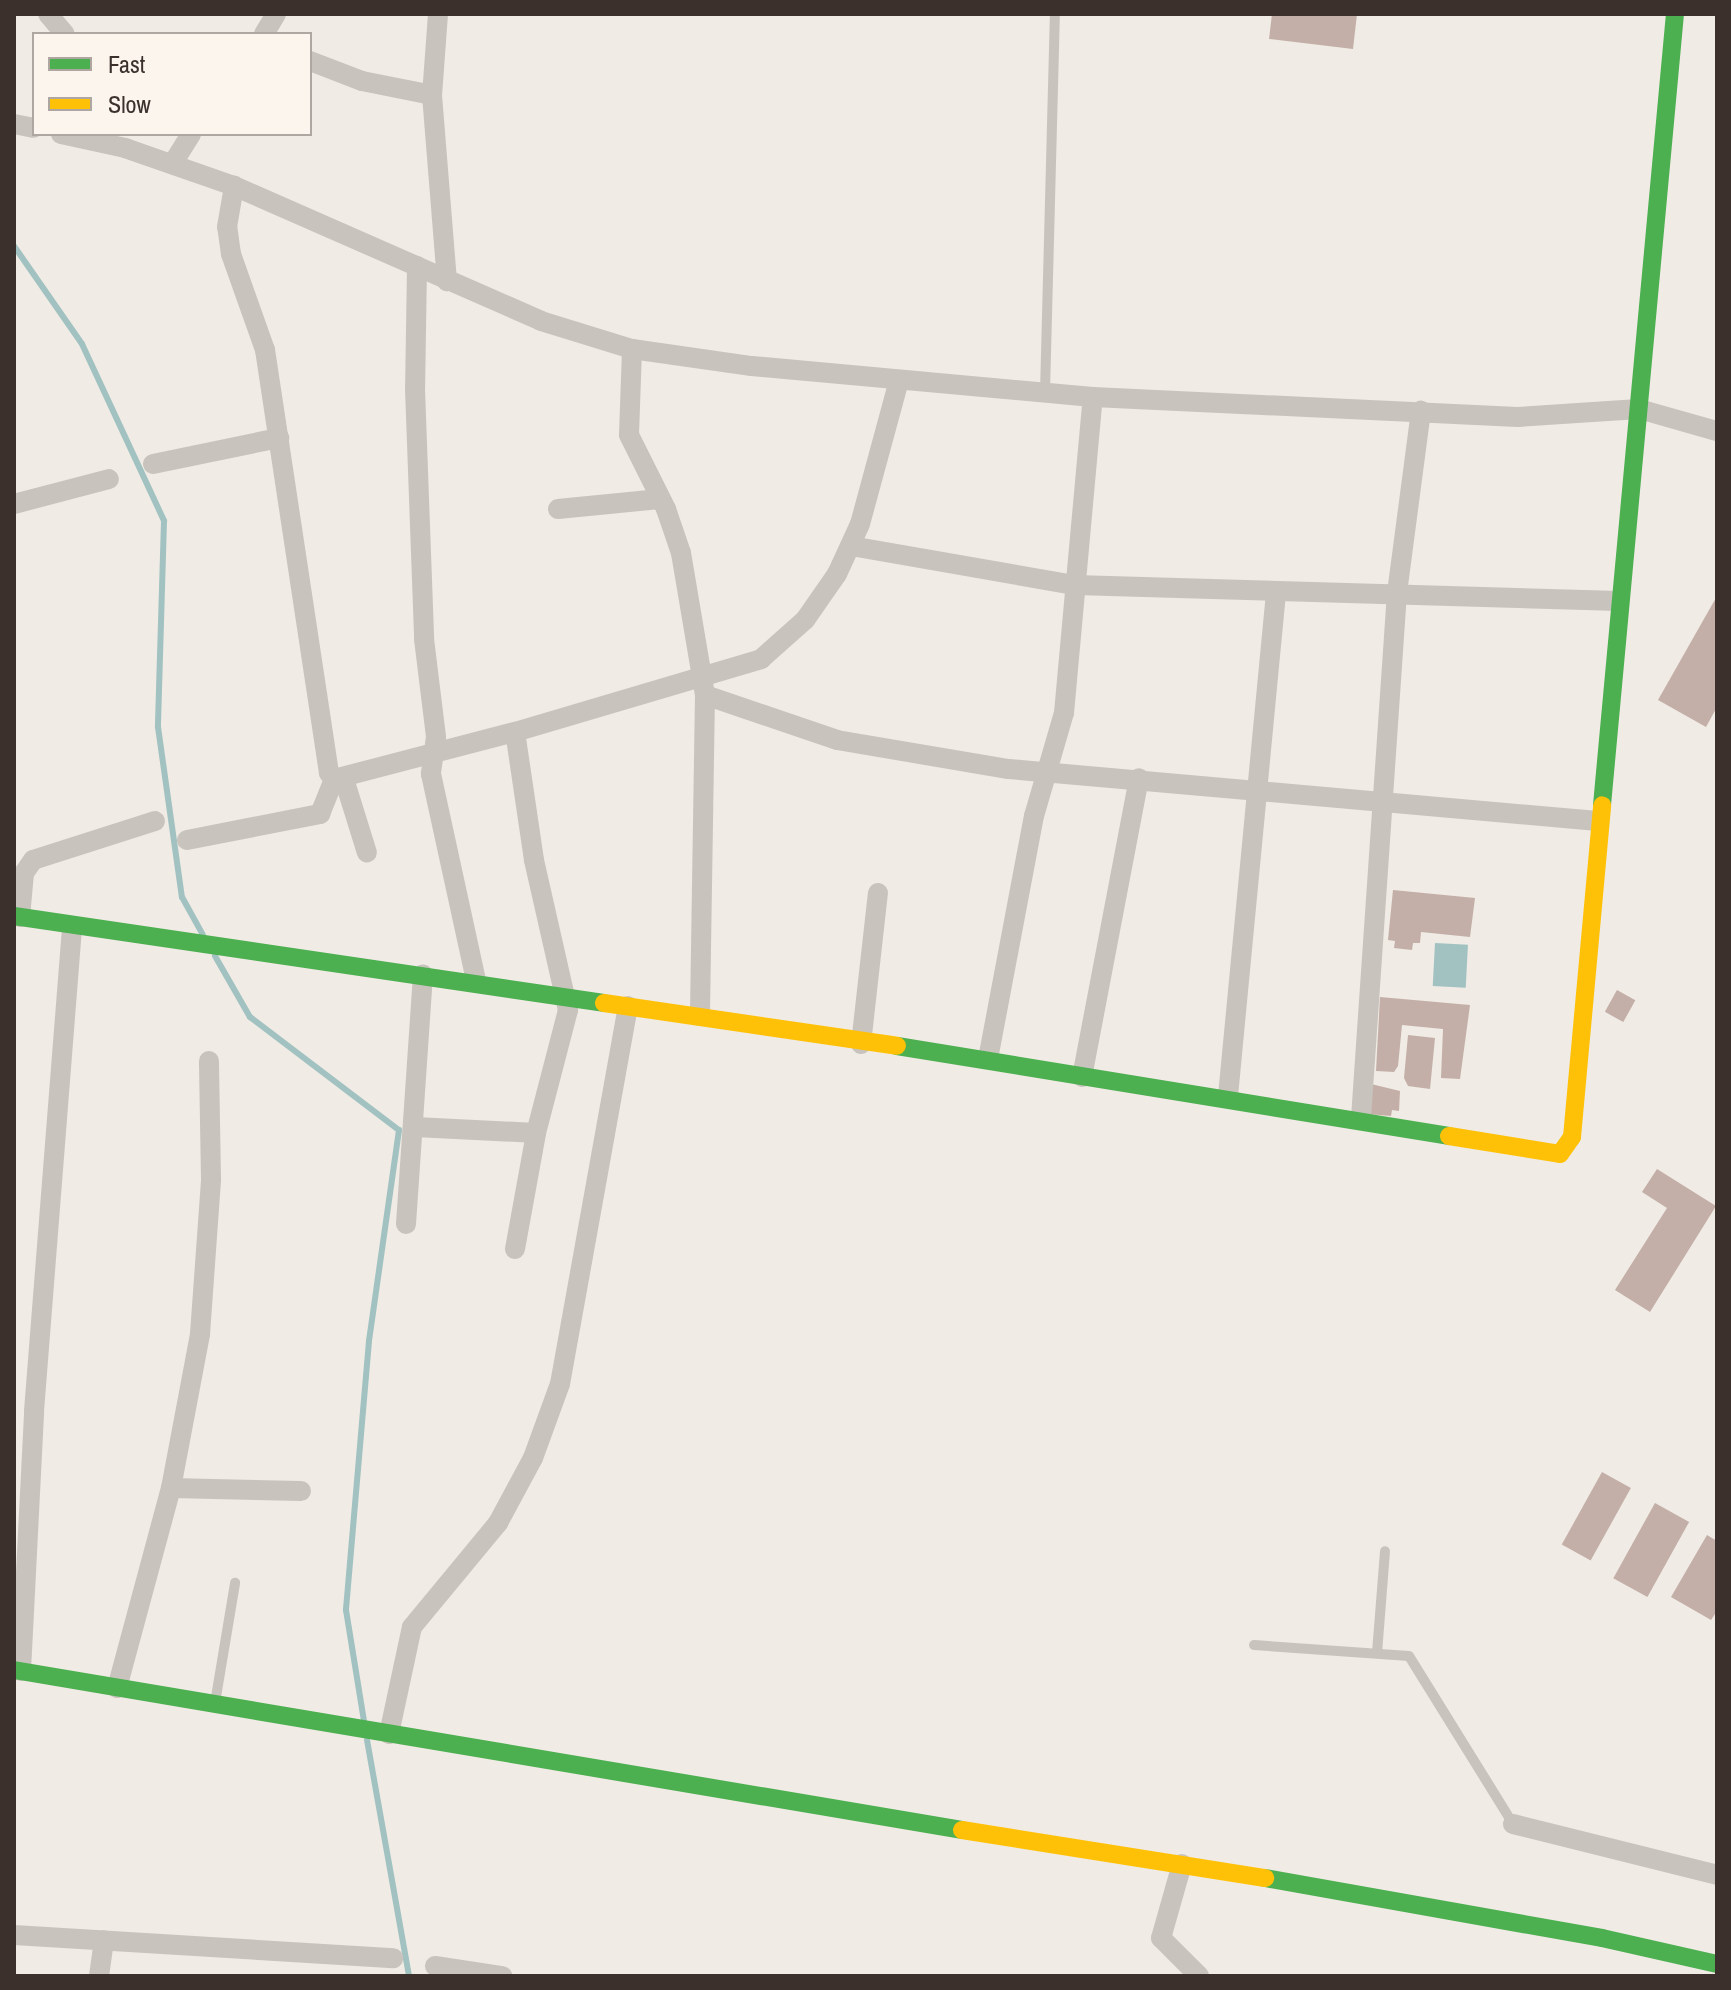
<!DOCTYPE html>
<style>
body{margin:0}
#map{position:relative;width:1731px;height:1990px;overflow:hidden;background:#f0ebe5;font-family:"Archivo Narrow",sans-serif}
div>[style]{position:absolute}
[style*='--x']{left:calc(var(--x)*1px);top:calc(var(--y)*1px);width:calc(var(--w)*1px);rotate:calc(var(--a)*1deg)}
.water>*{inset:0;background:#a1c2c1;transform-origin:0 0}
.stream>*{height:6px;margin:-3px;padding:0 3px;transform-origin:3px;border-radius:3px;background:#a1c2c1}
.building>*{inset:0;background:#c3afa7;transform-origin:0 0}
.lane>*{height:10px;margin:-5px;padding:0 5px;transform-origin:5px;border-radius:5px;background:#c9c3be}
.street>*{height:20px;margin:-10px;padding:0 10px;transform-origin:10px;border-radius:10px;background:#c9c3be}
.fast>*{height:18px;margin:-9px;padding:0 9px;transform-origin:9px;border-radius:9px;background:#4caf50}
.slow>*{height:18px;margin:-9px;padding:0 9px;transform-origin:9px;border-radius:9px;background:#ffc107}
span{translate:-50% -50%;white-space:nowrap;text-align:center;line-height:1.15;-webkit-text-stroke:6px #fbf5ee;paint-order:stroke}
.frame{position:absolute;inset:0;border:16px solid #3b302b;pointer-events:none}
.legend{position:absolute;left:32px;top:32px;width:280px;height:104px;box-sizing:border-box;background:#fbf5ee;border:2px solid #aea6a0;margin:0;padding:10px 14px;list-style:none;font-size:24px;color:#3b302b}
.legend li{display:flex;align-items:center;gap:16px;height:40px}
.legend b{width:40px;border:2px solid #aea6a0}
</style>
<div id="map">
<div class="water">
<i style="left:1435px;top:943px;width:33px;height:43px;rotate:3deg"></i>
</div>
<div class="stream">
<i style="--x:14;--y:246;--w:119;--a:55.2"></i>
<i style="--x:82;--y:344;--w:195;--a:65.1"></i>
<i style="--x:164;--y:521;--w:206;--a:91.7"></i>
<i style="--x:158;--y:727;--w:172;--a:82"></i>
<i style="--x:182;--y:897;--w:43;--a:61.1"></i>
<i style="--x:215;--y:956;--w:70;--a:60.2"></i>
<i style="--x:250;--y:1017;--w:187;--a:37.2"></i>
<i style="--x:399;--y:1130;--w:213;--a:98.1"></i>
<i style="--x:369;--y:1341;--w:270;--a:94.9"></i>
<i style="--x:346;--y:1610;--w:112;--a:80.8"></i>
<i style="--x:367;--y:1740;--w:240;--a:79.9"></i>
</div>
<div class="building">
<i style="clip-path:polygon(1272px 14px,1357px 14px,1353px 49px,1269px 39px)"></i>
<i style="clip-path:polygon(1717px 596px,1717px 707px,1706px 727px,1658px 700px)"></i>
<i style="clip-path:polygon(1393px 890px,1475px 898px,1470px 937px,1421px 932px,1420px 943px,1413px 943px,1412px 950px,1394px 948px,1395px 941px,1388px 940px)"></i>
<i style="left:1617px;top:990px;width:21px;height:25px;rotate:29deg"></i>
<i style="clip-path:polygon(1380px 997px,1470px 1005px,1460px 1079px,1441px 1078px,1443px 1029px,1402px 1025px,1398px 1066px,1394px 1072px,1376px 1071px)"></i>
<i style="clip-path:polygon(1408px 1035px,1435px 1038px,1430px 1089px,1408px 1086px,1404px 1078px)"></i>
<i style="clip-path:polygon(1371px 1084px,1400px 1091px,1399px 1111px,1392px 1110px,1391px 1116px,1368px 1114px)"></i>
<i style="clip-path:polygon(1657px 1169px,1716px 1206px,1650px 1312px,1615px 1290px,1667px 1208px,1642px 1192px)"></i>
<i style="left:1602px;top:1472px;width:33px;height:83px;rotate:29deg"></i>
<i style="left:1655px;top:1503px;width:39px;height:86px;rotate:29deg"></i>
<i style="clip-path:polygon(1707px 1535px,1717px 1541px,1717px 1611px,1711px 1620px,1671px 1597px)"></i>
</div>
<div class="lane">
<i style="--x:1045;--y:392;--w:378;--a:-88.5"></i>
<i style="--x:1254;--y:1645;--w:155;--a:4.1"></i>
<i style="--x:1409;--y:1656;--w:198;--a:58.2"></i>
<i style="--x:1377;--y:1653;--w:102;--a:-85.5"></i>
<i style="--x:215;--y:1703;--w:122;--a:-80.5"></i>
</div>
<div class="street">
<i style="--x:48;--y:14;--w:26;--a:50"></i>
<i style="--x:438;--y:14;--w:81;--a:94.2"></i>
<i style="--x:432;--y:95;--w:187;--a:85.4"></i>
<i style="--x:264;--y:34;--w:23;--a:-59"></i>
<i style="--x:310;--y:61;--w:56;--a:21"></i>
<i style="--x:362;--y:81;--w:71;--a:11.3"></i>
<i style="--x:14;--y:124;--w:20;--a:11"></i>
<i style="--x:61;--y:134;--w:66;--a:12.3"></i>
<i style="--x:125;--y:148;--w:115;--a:19.2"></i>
<i style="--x:234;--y:186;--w:335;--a:23.7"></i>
<i style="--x:541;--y:321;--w:95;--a:17.1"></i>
<i style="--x:632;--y:349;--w:121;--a:8.1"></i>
<i style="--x:752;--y:366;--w:342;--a:5.2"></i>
<i style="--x:1093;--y:397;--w:425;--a:2.7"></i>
<i style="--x:1518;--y:417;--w:121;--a:-3.8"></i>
<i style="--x:1639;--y:409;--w:81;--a:15.8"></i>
<i style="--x:173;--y:163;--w:34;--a:-58"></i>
<i style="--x:417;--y:266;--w:123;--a:90.9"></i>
<i style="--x:415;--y:389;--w:250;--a:87.9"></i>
<i style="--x:424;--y:639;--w:99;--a:83"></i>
<i style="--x:436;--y:737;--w:37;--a:98"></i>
<i style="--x:431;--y:774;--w:212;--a:77.7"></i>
<i style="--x:632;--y:349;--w:86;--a:92"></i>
<i style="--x:629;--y:435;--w:83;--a:63.4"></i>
<i style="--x:666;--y:509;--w:46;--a:71.2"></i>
<i style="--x:681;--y:553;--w:144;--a:80.4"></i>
<i style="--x:705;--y:695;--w:321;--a:90.9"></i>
<i style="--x:153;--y:464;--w:129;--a:-11.7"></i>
<i style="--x:14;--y:504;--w:98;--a:-14.7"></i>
<i style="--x:558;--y:509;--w:102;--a:-5.6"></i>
<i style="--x:851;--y:546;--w:227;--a:9.9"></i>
<i style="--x:1075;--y:585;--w:544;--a:1.68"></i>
<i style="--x:705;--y:695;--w:139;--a:18.8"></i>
<i style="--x:837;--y:740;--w:174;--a:9.6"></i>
<i style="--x:1009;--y:769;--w:591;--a:5.05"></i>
<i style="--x:334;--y:779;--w:187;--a:-14.6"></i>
<i style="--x:515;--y:732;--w:257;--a:-16.5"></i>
<i style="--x:761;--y:659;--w:59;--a:-41.6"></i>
<i style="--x:805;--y:620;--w:56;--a:-55.2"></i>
<i style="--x:837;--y:574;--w:55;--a:-65.3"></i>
<i style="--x:860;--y:524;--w:149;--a:-74.8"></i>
<i style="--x:344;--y:779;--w:77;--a:72.7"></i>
<i style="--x:187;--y:840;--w:136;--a:-11.1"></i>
<i style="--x:320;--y:814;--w:38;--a:-68"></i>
<i style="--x:334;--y:779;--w:8;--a:-130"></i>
<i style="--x:329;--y:773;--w:428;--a:-98.6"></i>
<i style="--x:265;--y:350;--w:102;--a:-109.5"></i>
<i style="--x:231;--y:254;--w:27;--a:-98"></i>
<i style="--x:227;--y:227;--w:42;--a:-80.3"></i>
<i style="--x:20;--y:917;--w:44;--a:-84.8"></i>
<i style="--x:24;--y:873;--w:16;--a:-55"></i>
<i style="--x:33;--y:860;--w:128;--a:-17.7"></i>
<i style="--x:861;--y:1044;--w:152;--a:-83.6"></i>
<i style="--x:988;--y:1059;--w:247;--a:-79.3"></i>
<i style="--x:1034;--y:816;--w:107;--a:-73.8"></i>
<i style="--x:1064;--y:713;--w:317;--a:-84.8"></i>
<i style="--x:1082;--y:1077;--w:304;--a:-79.2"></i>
<i style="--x:1228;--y:1096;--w:505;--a:-84.55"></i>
<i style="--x:1361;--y:1118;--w:526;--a:-86.08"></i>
<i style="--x:1397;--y:593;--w:184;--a:-82.5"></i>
<i style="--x:415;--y:1127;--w:121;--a:2.8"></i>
<i style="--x:406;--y:1224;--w:250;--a:-86.1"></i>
<i style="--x:515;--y:1249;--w:118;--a:-79.7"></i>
<i style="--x:536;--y:1133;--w:127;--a:-75.4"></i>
<i style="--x:568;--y:1010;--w:154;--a:-102.8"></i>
<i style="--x:534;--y:860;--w:129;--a:-98.4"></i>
<i style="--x:171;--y:1488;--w:130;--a:1.3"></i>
<i style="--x:21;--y:1671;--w:260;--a:-87.1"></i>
<i style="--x:34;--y:1411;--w:486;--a:-85.5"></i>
<i style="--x:117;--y:1688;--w:207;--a:-74.9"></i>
<i style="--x:171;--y:1488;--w:157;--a:-79.3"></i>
<i style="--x:200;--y:1334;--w:155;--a:-85.9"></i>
<i style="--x:211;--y:1179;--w:118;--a:-91"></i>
<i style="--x:389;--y:1734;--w:109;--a:-77.9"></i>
<i style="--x:412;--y:1627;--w:135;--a:-50.4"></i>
<i style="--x:498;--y:1523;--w:74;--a:-61.7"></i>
<i style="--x:533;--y:1458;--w:79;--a:-70"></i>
<i style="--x:560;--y:1384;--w:384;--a:-79.8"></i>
<i style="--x:1513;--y:1824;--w:210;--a:14"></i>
<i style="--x:1182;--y:1864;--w:77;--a:105.8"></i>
<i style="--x:1161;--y:1938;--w:54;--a:45"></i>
<i style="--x:14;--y:1935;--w:380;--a:3.5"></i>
<i style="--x:435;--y:1966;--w:68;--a:8.5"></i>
<i style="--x:99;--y:1976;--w:36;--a:-82"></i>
</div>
<div class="fast">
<i style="--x:1602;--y:805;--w:794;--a:-84.73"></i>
<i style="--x:14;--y:916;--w:596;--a:8.39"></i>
<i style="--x:897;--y:1046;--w:559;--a:9.26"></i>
<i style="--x:14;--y:1670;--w:961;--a:9.58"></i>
<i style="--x:1265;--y:1878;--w:342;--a:10.1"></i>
<i style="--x:1602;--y:1938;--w:118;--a:12.7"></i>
</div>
<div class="slow">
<i style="--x:604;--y:1003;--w:296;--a:8.3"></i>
<i style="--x:1449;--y:1136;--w:112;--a:9.2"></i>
<i style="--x:1560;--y:1154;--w:21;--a:-55"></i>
<i style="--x:1572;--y:1137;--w:333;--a:-84.8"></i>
<i style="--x:962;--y:1830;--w:307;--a:9"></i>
</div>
<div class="frame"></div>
<ul class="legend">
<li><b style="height:10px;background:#4caf50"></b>Fast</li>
<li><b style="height:10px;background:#ffc107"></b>Slow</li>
</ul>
</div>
